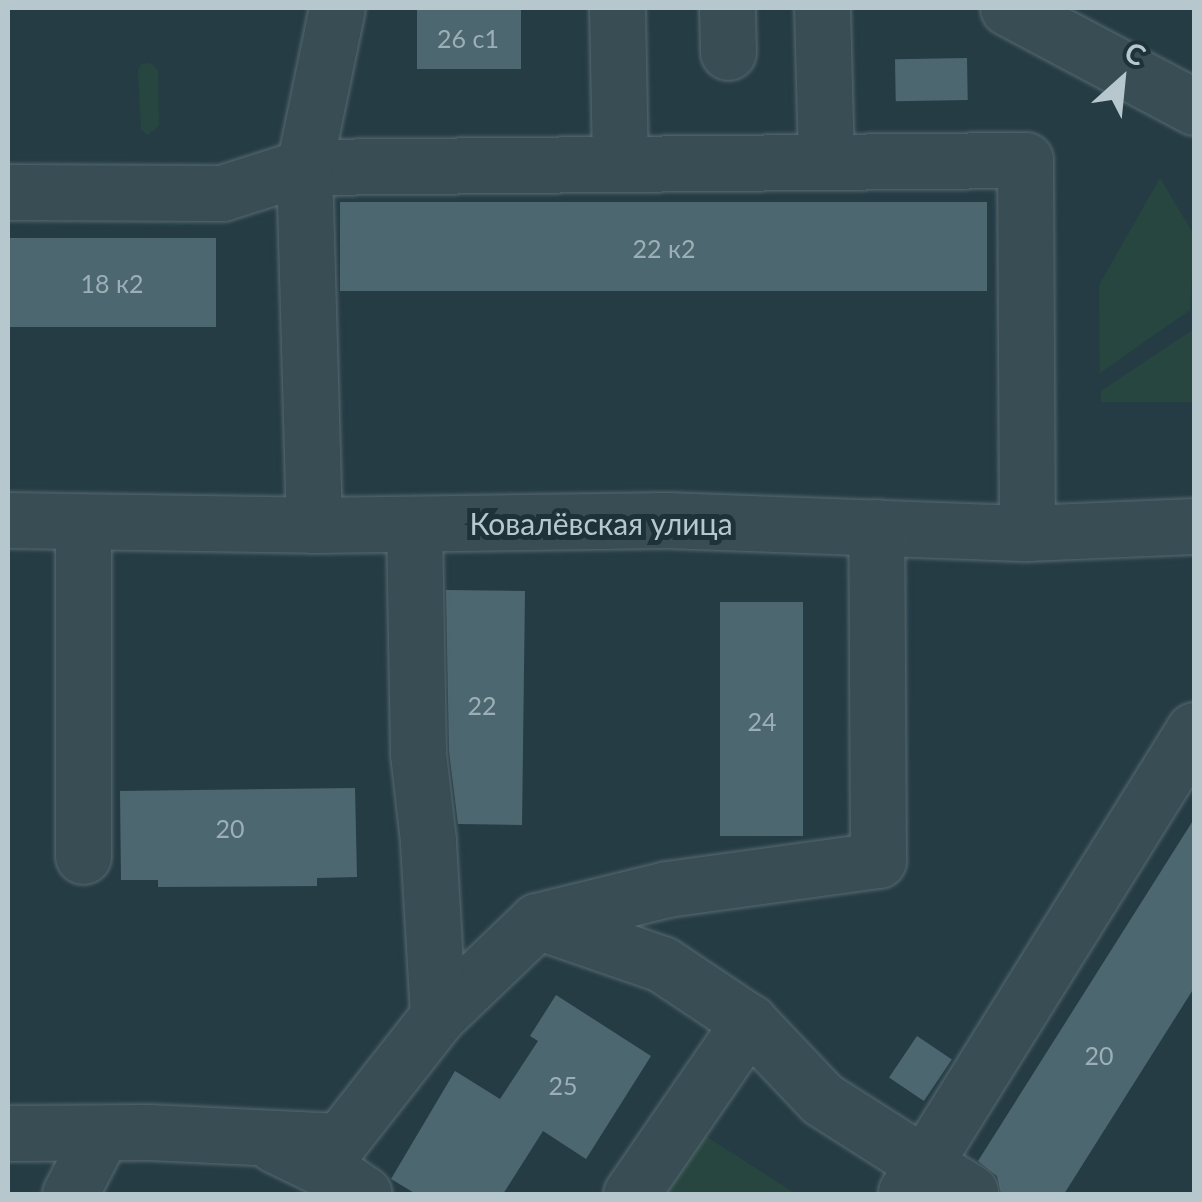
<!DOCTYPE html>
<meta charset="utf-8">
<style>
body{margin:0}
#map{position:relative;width:1202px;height:1202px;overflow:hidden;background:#253c45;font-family:Lato,sans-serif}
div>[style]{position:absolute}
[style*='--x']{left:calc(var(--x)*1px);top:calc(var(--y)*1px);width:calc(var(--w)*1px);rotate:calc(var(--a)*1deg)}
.green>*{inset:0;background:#274640}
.building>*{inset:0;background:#4d6770;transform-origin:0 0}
.roads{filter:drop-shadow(0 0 2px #586a71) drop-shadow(0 0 2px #586a71)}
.minor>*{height:55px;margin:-27.5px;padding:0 27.5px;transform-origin:27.5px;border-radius:27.5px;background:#394d54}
span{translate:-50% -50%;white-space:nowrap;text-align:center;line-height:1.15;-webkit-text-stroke:10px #1e3239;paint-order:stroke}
.number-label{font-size:25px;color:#9cafb6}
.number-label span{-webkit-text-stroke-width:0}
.street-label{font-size:30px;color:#b7c7ce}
.frame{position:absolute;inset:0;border:10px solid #b7c7ce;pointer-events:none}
.north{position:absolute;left:1072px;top:30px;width:100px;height:100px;-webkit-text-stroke:8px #1e3239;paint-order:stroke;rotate:27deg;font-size:28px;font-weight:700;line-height:40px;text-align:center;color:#b7c7ce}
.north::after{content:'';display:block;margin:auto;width:35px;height:45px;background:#b7c7ce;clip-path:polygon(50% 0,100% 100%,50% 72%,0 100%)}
</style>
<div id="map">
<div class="green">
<i style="clip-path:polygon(150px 63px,158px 70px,159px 126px,147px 135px,141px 129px,138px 71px,141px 64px)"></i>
<i style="clip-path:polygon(1160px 178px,1194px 235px,1190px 310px,1100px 373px,1099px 285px)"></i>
<i style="clip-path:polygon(1194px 329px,1194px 402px,1101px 402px,1101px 391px)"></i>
<i style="clip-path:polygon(696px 1130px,796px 1194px,654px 1194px)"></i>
</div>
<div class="building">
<i style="left:417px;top:8px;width:104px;height:61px"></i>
<i style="left:967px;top:58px;width:42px;height:72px;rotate:89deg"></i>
<i style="left:340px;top:202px;width:647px;height:89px"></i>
<i style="left:8px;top:238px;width:208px;height:89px"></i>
<i style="clip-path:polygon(446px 590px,525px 591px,522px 825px,458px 824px,449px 751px)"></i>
<i style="left:720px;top:602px;width:83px;height:234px"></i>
<i style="clip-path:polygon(355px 788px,357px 877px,317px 878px,317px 886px,158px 887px,158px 880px,121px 880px,120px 791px)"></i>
<i style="clip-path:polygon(1194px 819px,1194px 988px,1064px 1194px,1001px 1194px,997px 1176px,978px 1161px)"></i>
<i style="clip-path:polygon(556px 995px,651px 1056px,586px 1159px,543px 1131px,503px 1194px,416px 1194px,391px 1179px,455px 1071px,500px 1099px,538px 1041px,530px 1036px)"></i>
<i style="left:917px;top:1036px;width:42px;height:50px;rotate:34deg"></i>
</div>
<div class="roads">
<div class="minor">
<i style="--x:617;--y:8;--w:154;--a:88.9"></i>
<i style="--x:727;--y:8;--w:44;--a:88.7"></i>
<i style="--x:822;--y:8;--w:153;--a:88.5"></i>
<i style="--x:1008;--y:8;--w:211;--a:28"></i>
<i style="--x:8;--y:192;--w:214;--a:0.3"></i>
<i style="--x:222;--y:193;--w:86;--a:-17.6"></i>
<i style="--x:304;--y:167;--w:721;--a:-0.56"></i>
<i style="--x:1025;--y:160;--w:373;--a:89.7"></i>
<i style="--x:8;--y:520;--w:306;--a:0.9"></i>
<i style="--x:314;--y:525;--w:353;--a:-0.8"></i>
<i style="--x:667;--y:520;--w:360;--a:2.1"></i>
<i style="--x:1027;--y:533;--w:167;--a:-2.4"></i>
<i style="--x:83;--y:522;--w:334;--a:90"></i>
<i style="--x:314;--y:525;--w:358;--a:-91.6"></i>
<i style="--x:304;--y:167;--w:162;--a:-78.3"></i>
<i style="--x:537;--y:921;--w:132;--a:19"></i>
<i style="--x:662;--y:964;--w:105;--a:33.7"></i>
<i style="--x:749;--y:1022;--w:106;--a:46.5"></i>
<i style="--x:822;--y:1099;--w:121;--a:32.5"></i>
<i style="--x:924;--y:1164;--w:511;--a:-58.11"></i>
<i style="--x:438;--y:1016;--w:137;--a:-43.8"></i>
<i style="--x:537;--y:921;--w:134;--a:-13.8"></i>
<i style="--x:667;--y:889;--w:213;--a:-7.8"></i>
<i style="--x:878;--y:860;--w:333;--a:-90.3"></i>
<i style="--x:8;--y:1133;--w:141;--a:-0.4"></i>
<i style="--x:149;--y:1132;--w:191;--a:2.7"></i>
<i style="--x:340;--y:1141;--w:159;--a:-51.9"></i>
<i style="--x:438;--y:1016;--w:176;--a:-93.3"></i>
<i style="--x:428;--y:840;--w:88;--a:-96.6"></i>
<i style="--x:418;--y:753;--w:229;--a:-91"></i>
<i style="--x:275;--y:1145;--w:64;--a:25.8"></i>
<i style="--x:333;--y:1173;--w:37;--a:34"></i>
<i style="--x:906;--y:1192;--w:33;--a:-57"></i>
<i style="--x:924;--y:1164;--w:54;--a:31.3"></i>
<i style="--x:70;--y:1194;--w:65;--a:-62.7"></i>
<i style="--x:631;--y:1194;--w:209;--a:-55.5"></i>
</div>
</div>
<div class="number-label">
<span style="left:468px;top:38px">26 с1</span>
<span style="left:664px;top:248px">22 к2</span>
<span style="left:112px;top:283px">18 к2</span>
<span style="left:482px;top:705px">22</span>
<span style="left:762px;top:721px">24</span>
<span style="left:230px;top:828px">20</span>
<span style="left:1099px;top:1055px">20</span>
<span style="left:563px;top:1085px">25</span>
</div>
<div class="street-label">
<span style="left:601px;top:523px">Ковалёвская улица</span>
</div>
<div class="frame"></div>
<div class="north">С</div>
</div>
